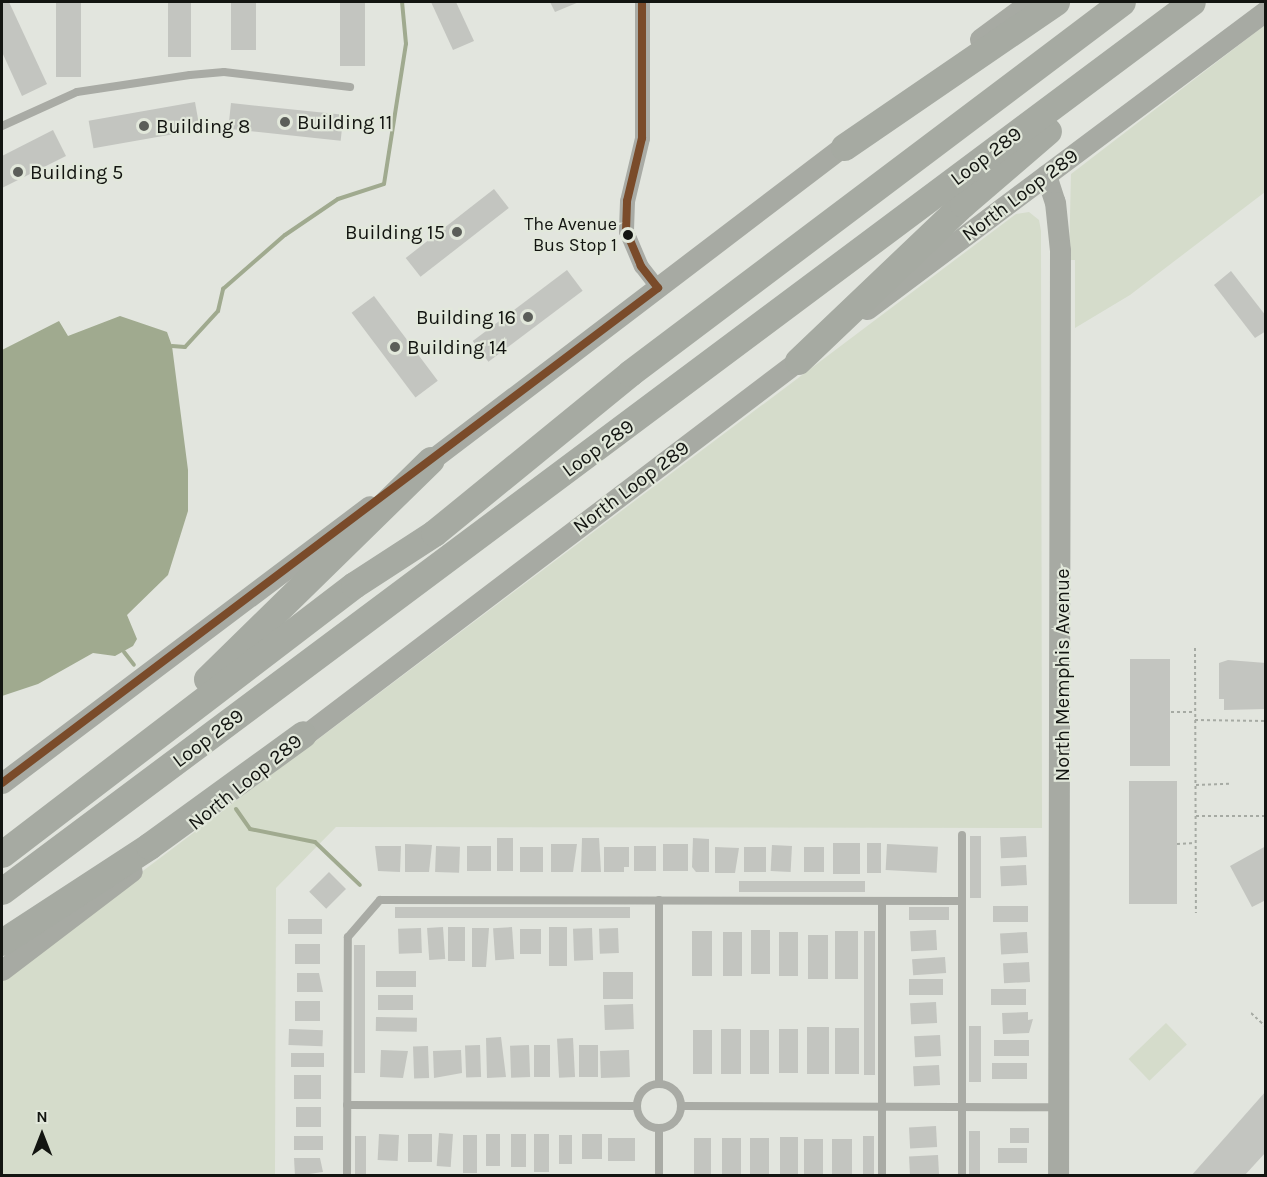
<!DOCTYPE html>
<style>
body{margin:0}
#map{position:relative;width:1267px;height:1177px;overflow:hidden;background:#e2e5de;font-family:Karla,sans-serif}
div>[style]{position:absolute}
[style*='--x']{left:calc(var(--x)*1px);top:calc(var(--y)*1px);width:calc(var(--w)*1px);rotate:calc(var(--a)*1deg)}
.green>*{inset:0;background:#d5dccb;transform-origin:0 0}
.water>*{inset:0;background:#a0aa8f}
.stream>*{height:4px;margin:-2px;padding:0 2px;transform-origin:2px;border-radius:2px;background:#a0aa8f}
.building>*{inset:0;background:#c3c5c0;transform-origin:0 0}
.path>*{height:2px;margin-top:-1px;transform-origin:0;background:repeating-linear-gradient(90deg,#a6aaa3 0 3px,transparent 0 6px)}
.lane>*{height:8px;margin:-4px;padding:0 4px;transform-origin:4px;border-radius:4px;background:#a9aba5}
.lane>.ring{margin:-4px;padding:0;box-sizing:content-box;background:none;border:8px solid #a9aba5;border-radius:50%}
.street>*{height:15px;margin:-7.5px;padding:0 7.5px;transform-origin:7.5px;border-radius:7.5px;background:#a9aba5}
.secondary>*{height:21px;margin:-10.5px;padding:0 10.5px;transform-origin:10.5px;border-radius:10.5px;background:#a7aaa3}
.highway>*{height:27px;margin:-13.5px;padding:0 13.5px;transform-origin:13.5px;border-radius:13.5px;background:#a6aaa2}
.bus-1>*{height:8px;margin:-4px;padding:0 4px;transform-origin:4px;border-radius:4px;background:#7a4b2a}
.dots>*{width:16px;height:16px;translate:-50% -50%;box-sizing:border-box;border:3px solid #e2e8db;border-radius:50%}
span{translate:-50% -50%;white-space:nowrap;text-align:center;line-height:1.15;-webkit-text-stroke:4.5px #e2e8db;paint-order:stroke}
.bus-label{font-size:18px;color:#131511}
.right{translate:-100% -50%;text-align:right}
.poi-label{font-size:20px;color:#131511}
.left{translate:0 -50%;text-align:left}
.street-label{font-size:20px;color:#131511}
.frame{position:absolute;inset:0;border:3px solid #131511;pointer-events:none}
.north{position:absolute;left:12px;top:1105px;width:60px;height:60px;-webkit-text-stroke:4px #e2e8db;paint-order:stroke;rotate:0deg;font-size:16px;font-weight:700;line-height:24px;text-align:center;color:#131511}
.north::after{content:'';display:block;margin:auto;width:21px;height:27px;background:#131511;clip-path:polygon(50% 0,100% 100%,50% 72%,0 100%)}
</style>
<div id="map">
<div class="green">
<i style="clip-path:polygon(1265px 25px,1265px 192px,1130px 295px,1075px 328px,1075px 260px,1069px 260px,1071px 174px)"></i>
<i style="clip-path:polygon(1029px 212px,1039px 220px,1041px 231px,1042px 828px,336px 827px,276px 888px,275px 1175px,2px 1176px,2px 977px,1016px 214px)"></i>
<i style="left:1166px;top:1023px;width:30px;height:52px;rotate:46deg"></i>
</div>
<div class="water">
<i style="clip-path:polygon(120px 316px,167px 332px,172px 346px,188px 470px,188px 511px,168px 575px,127px 615px,137px 639px,133px 646px,115px 656px,93px 653px,38px 684px,2px 696px,2px 350px,59px 321px,68px 336px)"></i>
</div>
<div class="stream">
<i style="--x:172;--y:346;--w:13;--a:4"></i>
<i style="--x:185;--y:347;--w:49;--a:-47.5"></i>
<i style="--x:218;--y:311;--w:23;--a:-77"></i>
<i style="--x:223;--y:289;--w:82;--a:-41.1"></i>
<i style="--x:285;--y:235;--w:64;--a:-34.2"></i>
<i style="--x:338;--y:199;--w:48;--a:-18.1"></i>
<i style="--x:384;--y:184;--w:142;--a:-81.1"></i>
<i style="--x:406;--y:44;--w:42;--a:-95.4"></i>
<i style="--x:124;--y:652;--w:16;--a:52"></i>
<i style="--x:236;--y:809;--w:24;--a:55"></i>
<i style="--x:250;--y:829;--w:66;--a:11.3"></i>
<i style="--x:315;--y:842;--w:62;--a:43.7"></i>
</div>
<div class="building">
<i style="clip-path:polygon(2px 2px,9px 2px,47px 84px,22px 96px,2px 52px)"></i>
<i style="left:56px;top:2px;width:25px;height:75px"></i>
<i style="left:168px;top:2px;width:23px;height:55px"></i>
<i style="left:231px;top:2px;width:25px;height:48px"></i>
<i style="left:340px;top:2px;width:25px;height:64px"></i>
<i style="clip-path:polygon(431px 2px,456px 2px,474px 41px,453px 50px)"></i>
<i style="clip-path:polygon(550px 2px,579px 2px,555px 12px)"></i>
<i style="left:195px;top:102px;width:28px;height:108px;rotate:80deg"></i>
<i style="left:231px;top:103px;width:113px;height:26px;rotate:6deg"></i>
<i style="clip-path:polygon(53px 130px,66px 156px,2px 188px,2px 156px)"></i>
<i style="left:494px;top:189px;width:24px;height:112px;rotate:52deg"></i>
<i style="left:567px;top:270px;width:26px;height:118px;rotate:53deg"></i>
<i style="clip-path:polygon(1231px 271px,1266px 316px,1266px 331px,1255px 338px,1214px 285px)"></i>
<i style="left:374px;top:296px;width:106px;height:28px;rotate:53deg"></i>
<i style="left:1130px;top:659px;width:40px;height:107px"></i>
<i style="clip-path:polygon(1228px 660px,1266px 663px,1266px 709px,1224px 710px,1224px 699px,1219px 699px,1219px 663px)"></i>
<i style="left:1129px;top:781px;width:48px;height:123px"></i>
<i style="left:970px;top:836px;width:11px;height:62px"></i>
<i style="left:1026px;top:836px;width:21px;height:26px;rotate:87deg"></i>
<i style="left:497px;top:838px;width:16px;height:33px"></i>
<i style="clip-path:polygon(582px 838px,599px 838px,601px 872px,581px 872px)"></i>
<i style="clip-path:polygon(693px 838px,709px 839px,709px 872px,696px 872px,692px 867px)"></i>
<i style="left:833px;top:843px;width:27px;height:31px"></i>
<i style="left:867px;top:843px;width:14px;height:30px"></i>
<i style="clip-path:polygon(405px 844px,432px 845px,429px 872px,405px 872px)"></i>
<i style="clip-path:polygon(551px 844px,577px 844px,573px 872px,551px 872px)"></i>
<i style="left:663px;top:844px;width:25px;height:27px"></i>
<i style="left:887px;top:844px;width:51px;height:26px;rotate:3deg"></i>
<i style="left:772px;top:845px;width:20px;height:26px;rotate:3deg"></i>
<i style="clip-path:polygon(375px 846px,401px 846px,400px 872px,378px 871px)"></i>
<i style="left:436px;top:846px;width:24px;height:26px;rotate:2deg"></i>
<i style="left:467px;top:846px;width:24px;height:25px"></i>
<i style="left:634px;top:846px;width:22px;height:25px"></i>
<i style="clip-path:polygon(1266px 846px,1266px 900px,1252px 907px,1230px 866px)"></i>
<i style="left:520px;top:847px;width:23px;height:25px"></i>
<i style="clip-path:polygon(604px 847px,629px 847px,629px 867px,624px 867px,624px 872px,604px 872px)"></i>
<i style="clip-path:polygon(715px 847px,739px 848px,735px 873px,715px 873px)"></i>
<i style="left:744px;top:847px;width:22px;height:25px"></i>
<i style="left:804px;top:847px;width:20px;height:25px"></i>
<i style="left:1026px;top:865px;width:20px;height:26px;rotate:87deg"></i>
<i style="left:329px;top:872px;width:24px;height:28px;rotate:45deg"></i>
<i style="left:739px;top:881px;width:126px;height:11px"></i>
<i style="left:1028px;top:906px;width:16px;height:35px;rotate:90deg"></i>
<i style="left:395px;top:907px;width:235px;height:11px"></i>
<i style="left:909px;top:907px;width:40px;height:13px"></i>
<i style="left:288px;top:919px;width:34px;height:15px"></i>
<i style="left:443px;top:927px;width:32px;height:16px;rotate:86deg"></i>
<i style="left:448px;top:927px;width:17px;height:34px"></i>
<i style="left:512px;top:927px;width:32px;height:19px;rotate:86deg"></i>
<i style="left:549px;top:927px;width:18px;height:39px"></i>
<i style="left:421px;top:928px;width:25px;height:23px;rotate:88deg"></i>
<i style="clip-path:polygon(472px 928px,489px 928px,486px 967px,472px 967px)"></i>
<i style="left:592px;top:928px;width:32px;height:19px;rotate:88deg"></i>
<i style="left:618px;top:928px;width:25px;height:19px;rotate:88deg"></i>
<i style="left:520px;top:929px;width:21px;height:25px"></i>
<i style="left:751px;top:930px;width:19px;height:44px"></i>
<i style="left:936px;top:930px;width:20px;height:26px;rotate:87deg"></i>
<i style="left:692px;top:931px;width:20px;height:45px"></i>
<i style="left:858px;top:931px;width:48px;height:23px;rotate:90deg"></i>
<i style="left:864px;top:931px;width:11px;height:144px"></i>
<i style="left:723px;top:932px;width:19px;height:44px"></i>
<i style="left:779px;top:932px;width:19px;height:44px"></i>
<i style="left:1027px;top:932px;width:21px;height:27px;rotate:87deg"></i>
<i style="left:808px;top:935px;width:20px;height:44px"></i>
<i style="left:295px;top:944px;width:25px;height:20px"></i>
<i style="left:354px;top:945px;width:11px;height:128px"></i>
<i style="left:945px;top:957px;width:16px;height:33px;rotate:86deg"></i>
<i style="left:1029px;top:962px;width:20px;height:26px;rotate:87deg"></i>
<i style="left:376px;top:971px;width:40px;height:16px"></i>
<i style="left:603px;top:972px;width:30px;height:27px"></i>
<i style="clip-path:polygon(297px 973px,319px 973px,323px 992px,297px 992px)"></i>
<i style="left:943px;top:979px;width:16px;height:34px;rotate:90deg"></i>
<i style="left:991px;top:989px;width:35px;height:16px"></i>
<i style="left:378px;top:995px;width:35px;height:15px"></i>
<i style="left:295px;top:1001px;width:25px;height:20px"></i>
<i style="left:936px;top:1002px;width:21px;height:26px;rotate:87deg"></i>
<i style="left:633px;top:1004px;width:25px;height:29px;rotate:88deg"></i>
<i style="clip-path:polygon(1028px 1012px,1028px 1020px,1033px 1019px,1029px 1033px,1003px 1034px,1002px 1013px)"></i>
<i style="left:376px;top:1017px;width:41px;height:14px;rotate:1deg"></i>
<i style="left:969px;top:1026px;width:12px;height:56px"></i>
<i style="left:807px;top:1027px;width:22px;height:47px"></i>
<i style="left:835px;top:1028px;width:24px;height:46px"></i>
<i style="left:289px;top:1029px;width:34px;height:16px;rotate:2deg"></i>
<i style="left:721px;top:1029px;width:20px;height:45px"></i>
<i style="left:779px;top:1029px;width:19px;height:44px"></i>
<i style="left:693px;top:1030px;width:19px;height:44px"></i>
<i style="left:750px;top:1030px;width:19px;height:44px"></i>
<i style="left:940px;top:1035px;width:21px;height:26px;rotate:87deg"></i>
<i style="clip-path:polygon(501px 1037px,506px 1077px,487px 1078px,486px 1038px)"></i>
<i style="left:573px;top:1038px;width:39px;height:16px;rotate:87deg"></i>
<i style="left:994px;top:1040px;width:35px;height:16px"></i>
<i style="left:480px;top:1045px;width:32px;height:15px;rotate:88deg"></i>
<i style="left:529px;top:1045px;width:32px;height:19px;rotate:88deg"></i>
<i style="left:534px;top:1045px;width:16px;height:32px"></i>
<i style="left:579px;top:1045px;width:19px;height:32px"></i>
<i style="left:428px;top:1046px;width:32px;height:15px;rotate:88deg"></i>
<i style="clip-path:polygon(381px 1050px,408px 1051px,403px 1078px,380px 1077px)"></i>
<i style="clip-path:polygon(461px 1050px,462px 1073px,434px 1078px,433px 1051px)"></i>
<i style="left:629px;top:1050px;width:27px;height:29px;rotate:88deg"></i>
<i style="left:291px;top:1053px;width:33px;height:14px"></i>
<i style="left:1027px;top:1063px;width:16px;height:35px;rotate:90deg"></i>
<i style="left:939px;top:1065px;width:20px;height:26px;rotate:87deg"></i>
<i style="left:294px;top:1075px;width:27px;height:24px"></i>
<i style="clip-path:polygon(1266px 1091px,1266px 1152px,1244px 1176px,1191px 1176px)"></i>
<i style="left:296px;top:1107px;width:25px;height:20px"></i>
<i style="left:936px;top:1126px;width:21px;height:27px;rotate:87deg"></i>
<i style="left:1010px;top:1128px;width:19px;height:15px"></i>
<i style="left:969px;top:1131px;width:11px;height:45px"></i>
<i style="left:439px;top:1133px;width:14px;height:33px;rotate:4deg"></i>
<i style="left:379px;top:1134px;width:20px;height:26px;rotate:3deg"></i>
<i style="left:408px;top:1134px;width:24px;height:28px"></i>
<i style="left:486px;top:1134px;width:14px;height:32px"></i>
<i style="left:511px;top:1134px;width:15px;height:33px"></i>
<i style="left:534px;top:1134px;width:15px;height:38px"></i>
<i style="left:582px;top:1134px;width:20px;height:25px"></i>
<i style="left:463px;top:1135px;width:14px;height:38px"></i>
<i style="left:559px;top:1135px;width:13px;height:29px"></i>
<i style="left:294px;top:1136px;width:29px;height:14px"></i>
<i style="left:355px;top:1136px;width:11px;height:40px"></i>
<i style="left:863px;top:1136px;width:11px;height:40px"></i>
<i style="left:780px;top:1137px;width:18px;height:39px"></i>
<i style="left:635px;top:1138px;width:23px;height:27px;rotate:90deg"></i>
<i style="left:694px;top:1138px;width:17px;height:38px"></i>
<i style="left:722px;top:1138px;width:19px;height:38px"></i>
<i style="left:769px;top:1138px;width:38px;height:19px;rotate:90deg"></i>
<i style="left:804px;top:1139px;width:19px;height:37px"></i>
<i style="left:832px;top:1139px;width:20px;height:37px"></i>
<i style="left:998px;top:1148px;width:29px;height:15px"></i>
<i style="left:938px;top:1155px;width:21px;height:29px;rotate:87deg"></i>
<i style="clip-path:polygon(294px 1158px,320px 1158px,323px 1172px,295px 1176px)"></i>
</div>
<div class="path">
<i style="--x:1195;--y:648;--w:265;--a:89.8"></i>
<i style="--x:1171;--y:712;--w:24;--a:0"></i>
<i style="--x:1195;--y:720;--w:71;--a:0.8"></i>
<i style="--x:1196;--y:785;--w:33;--a:-2"></i>
<i style="--x:1196;--y:816;--w:70;--a:0"></i>
<i style="--x:1177;--y:844;--w:18;--a:-3"></i>
<i style="--x:1251;--y:1013;--w:21;--a:43"></i>
</div>
<div class="lane">
<i style="--x:2;--y:126;--w:82;--a:-24.4"></i>
<i style="--x:77;--y:92;--w:114;--a:-8.6"></i>
<i style="--x:190;--y:75;--w:34;--a:-5"></i>
<i style="--x:224;--y:72;--w:127;--a:6.8"></i>
<i style="--x:659;--y:900;--w:184;--a:90"></i>
<i class="ring" style="left:637px;top:1084px;width:36px;height:36px"></i>
<i style="--x:347;--y:1105;--w:290;--a:0.2"></i>
<i style="--x:681;--y:1106;--w:377;--a:0.2"></i>
<i style="--x:347;--y:1176;--w:239;--a:-89.8"></i>
<i style="--x:348;--y:937;--w:49;--a:-49.1"></i>
<i style="--x:380;--y:900;--w:582;--a:0.1"></i>
<i style="--x:659;--y:1176;--w:48;--a:-90"></i>
<i style="--x:882;--y:1176;--w:275;--a:-90"></i>
<i style="--x:962;--y:1176;--w:341;--a:-90"></i>
</div>
<div class="street">
<i style="--x:642;--y:2;--w:136;--a:90"></i>
<i style="--x:642;--y:138;--w:65;--a:103.4"></i>
<i style="--x:627;--y:201;--w:30;--a:92"></i>
<i style="--x:626;--y:231;--w:38;--a:67"></i>
<i style="--x:641;--y:266;--w:28;--a:52"></i>
</div>
<div class="secondary">
<i style="--x:980;--y:39;--w:62;--a:-36.5"></i>
<i style="--x:1046;--y:175;--w:28;--a:72"></i>
<i style="--x:1055;--y:202;--w:48;--a:84.1"></i>
<i style="--x:1060;--y:250;--w:926;--a:90.12"></i>
<i style="--x:867;--y:309;--w:499;--a:-36.8"></i>
<i style="--x:418;--y:470;--w:548;--a:-37.29"></i>
<i style="--x:293;--y:744;--w:650;--a:-37.19"></i>
<i style="--x:2;--y:783;--w:460;--a:-37"></i>
<i style="--x:2;--y:970;--w:163;--a:-37.3"></i>
</div>
<div class="highway">
<i style="--x:844;--y:147;--w:257;--a:-34.4"></i>
<i style="--x:798;--y:361;--w:228;--a:-43.6"></i>
<i style="--x:963;--y:204;--w:112;--a:-40.7"></i>
<i style="--x:207;--y:679;--w:313;--a:-44.4"></i>
<i style="--x:2;--y:854;--w:443;--a:-37.4"></i>
<i style="--x:354;--y:585;--w:95;--a:-33"></i>
<i style="--x:434;--y:533;--w:253;--a:-39.2"></i>
<i style="--x:630;--y:373;--w:616;--a:-37.02"></i>
<i style="--x:2;--y:891;--w:1485;--a:-36.76"></i>
<i style="--x:2;--y:942;--w:176;--a:-33.1"></i>
<i style="--x:149;--y:846;--w:190;--a:-36"></i>
</div>
<div class="bus-1">
<i style="--x:2;--y:783;--w:822;--a:-37.04"></i>
<i style="--x:658;--y:288;--w:28;--a:-128"></i>
<i style="--x:641;--y:266;--w:38;--a:-113"></i>
<i style="--x:626;--y:231;--w:30;--a:-88"></i>
<i style="--x:627;--y:201;--w:65;--a:-76.6"></i>
<i style="--x:642;--y:138;--w:136;--a:-90"></i>
</div>
<div class="dots">
<i style="left:285px;top:122px;background:#5b5e59"></i>
<i style="left:144px;top:126px;background:#5b5e59"></i>
<i style="left:18px;top:172px;background:#5b5e59"></i>
<i style="left:457px;top:232px;background:#5b5e59"></i>
<i style="left:628px;top:235px;background:#131511"></i>
<i style="left:528px;top:317px;background:#5b5e59"></i>
<i style="left:395px;top:347px;background:#5b5e59"></i>
</div>
<div class="bus-label">
<span class="right" style="left:617px;top:235px">The Avenue<br>Bus Stop 1</span>
</div>
<div class="poi-label">
<span class="left" style="left:297px;top:122px">Building 11</span>
<span class="left" style="left:156px;top:126px">Building 8</span>
<span class="left" style="left:30px;top:172px">Building 5</span>
<span class="right" style="left:445px;top:232px">Building 15</span>
<span class="right" style="left:516px;top:317px">Building 16</span>
<span class="left" style="left:407px;top:347px">Building 14</span>
</div>
<div class="street-label">
<span style="left:986px;top:156px;rotate:-37deg">Loop 289</span>
<span style="left:1020px;top:195px;rotate:-37deg">North Loop 289</span>
<span style="left:598px;top:448px;rotate:-36deg">Loop 289</span>
<span style="left:631px;top:487px;rotate:-37deg">North Loop 289</span>
<span style="left:1062px;top:675px;rotate:-90deg">North Memphis Avenue</span>
<span style="left:208px;top:738px;rotate:-37deg">Loop 289</span>
<span style="left:245px;top:782px;rotate:-39deg">North Loop 289</span>
</div>
<div class="frame"></div>
<div class="north">N</div>
</div>
